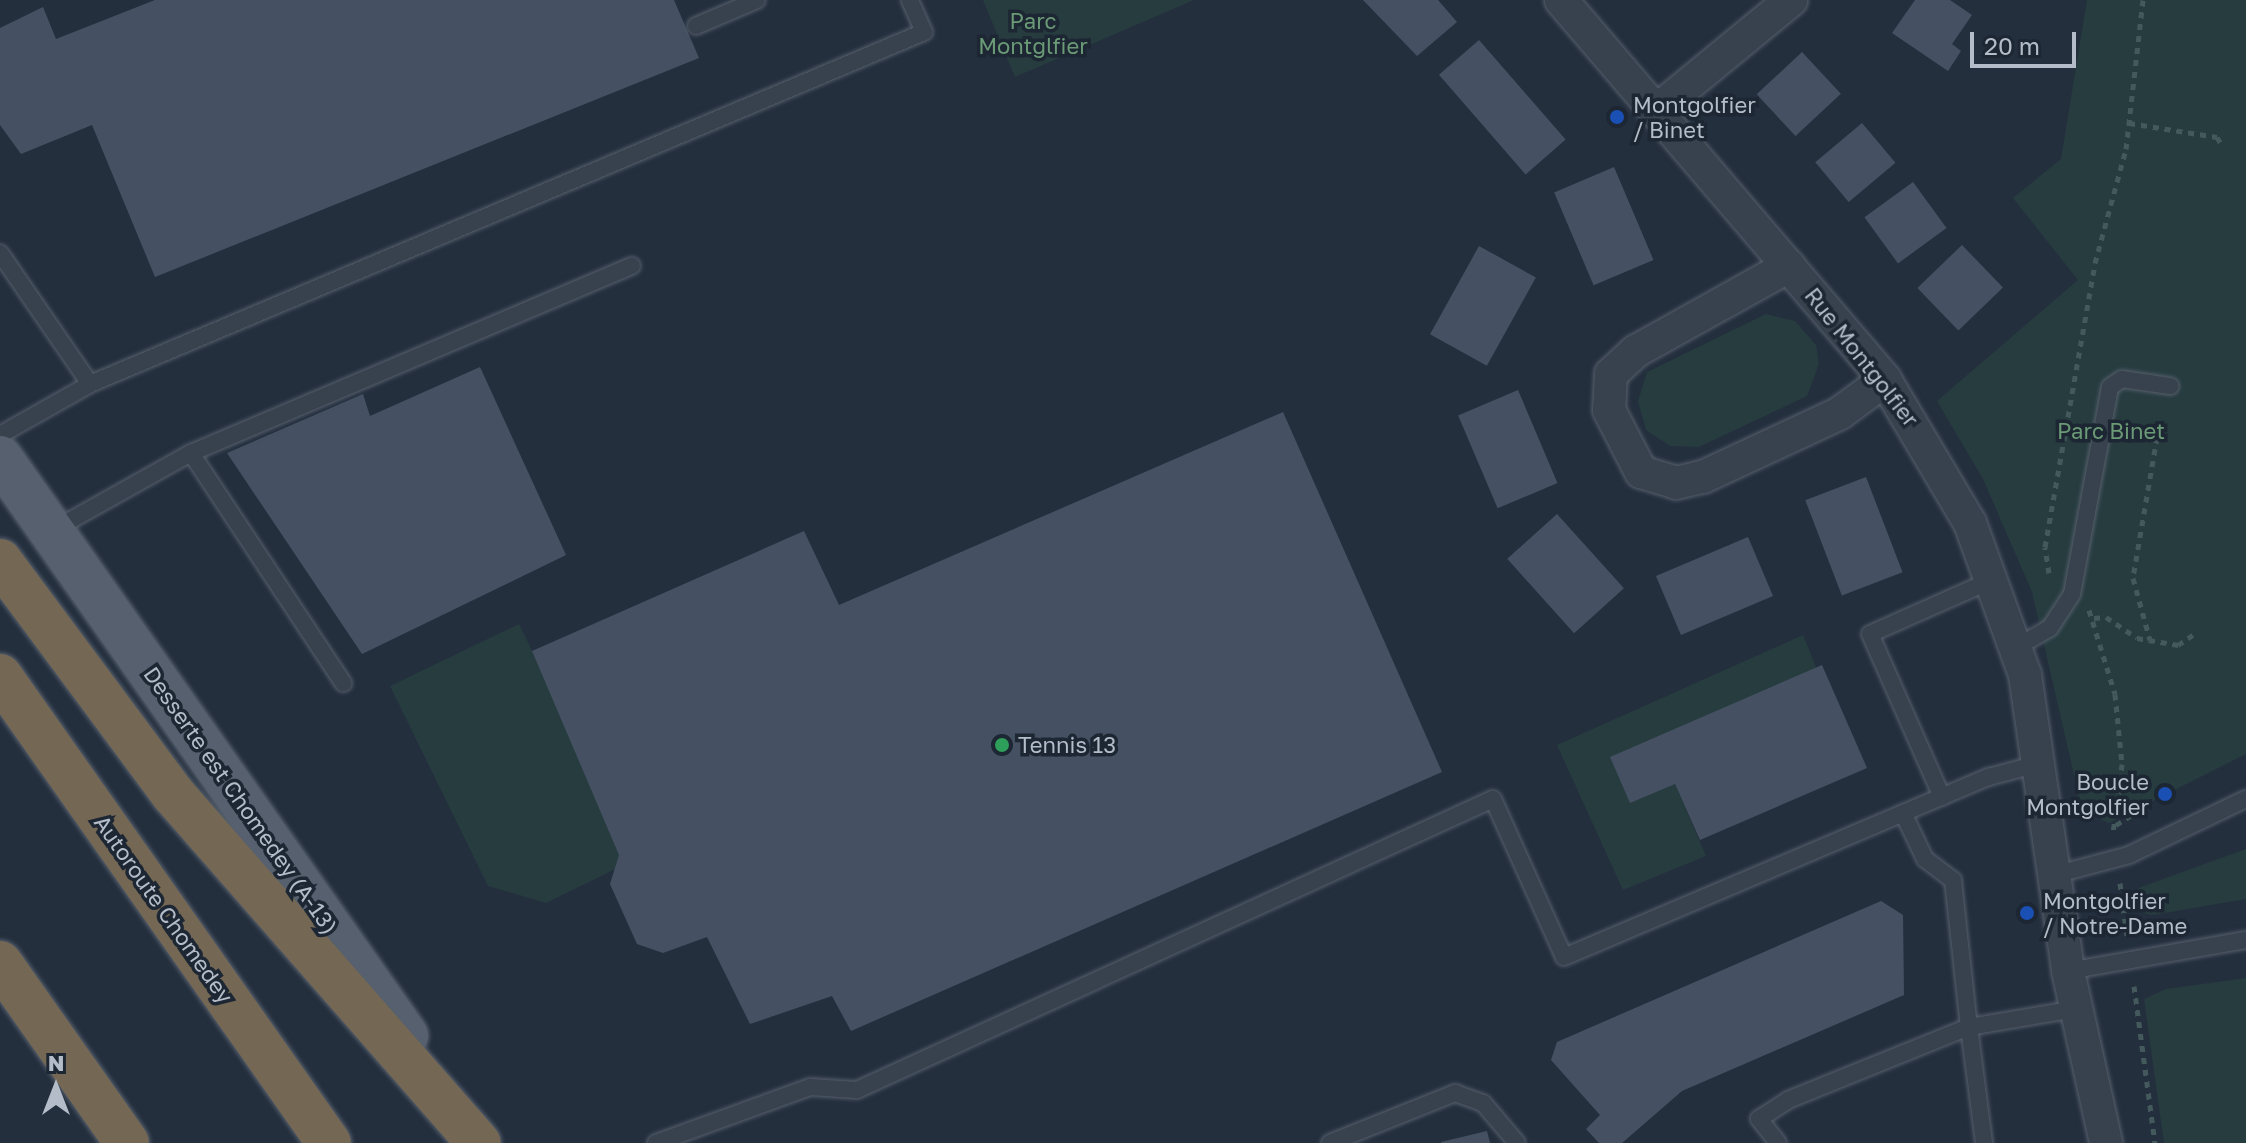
<!DOCTYPE html>
<style>
body{margin:0}
#map{position:relative;width:2246px;height:1143px;overflow:hidden;background:#242f3e;font-family:"Golos Text",sans-serif}
div>[style]{position:absolute}
[style*='--x']{left:calc(var(--x)*1px);top:calc(var(--y)*1px);width:calc(var(--w)*1px);rotate:calc(var(--a)*1deg)}
.green>*{inset:0;background:#263c3f}
.building>*{inset:0;background:#455162;transform-origin:0 0}
.path>*{height:5px;margin-top:-2.5px;transform-origin:0;background:repeating-linear-gradient(90deg,#44595c 0 6px,transparent 0 12px)}
.roads{filter:drop-shadow(0 0 2px #565f6c) drop-shadow(0 0 2px #565f6c)}
.lane>*{height:16px;margin:-8px;padding:0 8px;transform-origin:8px;border-radius:8px;background:#38414e}
.street>*{height:32px;margin:-16px;padding:0 16px;transform-origin:16px;border-radius:16px;background:#38414e}
.primary>*{height:44px;margin:-22px;padding:0 22px;transform-origin:22px;border-radius:22px;background:#56606e}
.highway>*{height:44px;margin:-22px;padding:0 22px;transform-origin:22px;border-radius:22px;background:#746855}
.dots>*{width:22px;height:22px;translate:-50% -50%;box-sizing:border-box;border:4px solid #1d2633;border-radius:50%}
span{translate:-50% -50%;white-space:nowrap;text-align:center;line-height:1.15;-webkit-text-stroke:7px #1d2633;paint-order:stroke}
.park-label{font-size:22px;color:#6b9a76}
.poi-label{font-size:22px;color:#b4bcc9}
.left{translate:0 -50%;text-align:left}
.right{translate:-100% -50%;text-align:right}
.street-label{font-size:22px;color:#b4bcc9}
.north{position:absolute;left:16px;top:1047px;width:80px;height:80px;-webkit-text-stroke:6px #1d2633;paint-order:stroke;rotate:0deg;font-size:22px;font-weight:700;line-height:32px;text-align:center;color:#b4bcc9}
.north::after{content:'';display:block;margin:auto;width:28px;height:36px;background:#b4bcc9;clip-path:polygon(50% 0,100% 100%,50% 72%,0 100%)}
.scale{position:absolute;left:1970px;top:32px;width:106px;height:36px;box-sizing:border-box;border:4px solid #b4bcc9;border-top:0;padding-left:10px;font-size:24px;line-height:28px;white-space:nowrap;color:#b4bcc9;-webkit-text-stroke:6px #1d2633;paint-order:stroke}
</style>
<div id="map">
<div class="green">
<i style="clip-path:polygon(983px 0,1194px 0,1015px 77px)"></i>
<i style="clip-path:polygon(2087px 0,2246px 0,2246px 754px,2109px 823px,2082px 810px,2032px 592px,1983px 479px,1937px 401px,2078px 280px,2013px 198px,2061px 159px)"></i>
<i style="clip-path:polygon(1766px 314px,1795px 321px,1816px 345px,1819px 364px,1807px 396px,1699px 447px,1670px 446px,1646px 430px,1638px 401px,1647px 372px)"></i>
<i style="clip-path:polygon(519px 624px,634px 860px,546px 903px,488px 886px,390px 686px)"></i>
<i style="clip-path:polygon(1803px 635px,1816px 667px,1675px 784px,1706px 856px,1623px 890px,1557px 745px)"></i>
<i style="clip-path:polygon(2246px 849px,2246px 899px,2153px 915px,2126px 910px,2126px 899px,2141px 887px)"></i>
<i style="clip-path:polygon(2246px 978px,2246px 1143px,2164px 1143px,2144px 999px,2166px 989px)"></i>
</div>
<div class="building">
<i style="clip-path:polygon(155px 0,674px 0,699px 58px,155px 277px,92px 125px,21px 154px,0 125px,0 28px,43px 7px,56px 39px)"></i>
<i style="clip-path:polygon(1363px 0,1438px 0,1457px 22px,1417px 56px)"></i>
<i style="clip-path:polygon(1915px 0,1950px 0,1972px 15px,1952px 44px,1961px 51px,1948px 71px,1892px 33px)"></i>
<i style="left:1479px;top:40px;width:132px;height:53px;rotate:49deg"></i>
<i style="left:1802px;top:52px;width:57px;height:62px;rotate:47deg"></i>
<i style="left:1862px;top:123px;width:52px;height:61px;rotate:50deg"></i>
<i style="left:1614px;top:167px;width:101px;height:65px;rotate:67deg"></i>
<i style="left:1913px;top:182px;width:57px;height:60px;rotate:54deg"></i>
<i style="left:1962px;top:245px;width:59px;height:62px;rotate:46deg"></i>
<i style="left:1479px;top:246px;width:65px;height:101px;rotate:29deg"></i>
<i style="clip-path:polygon(480px 367px,566px 555px,362px 654px,227px 453px,363px 394px,370px 416px)"></i>
<i style="left:1518px;top:390px;width:101px;height:65px;rotate:67deg"></i>
<i style="clip-path:polygon(1283px 412px,1442px 772px,851px 1031px,832px 996px,750px 1024px,707px 937px,663px 953px,637px 944px,610px 884px,619px 855px,532px 651px,804px 531px,839px 605px)"></i>
<i style="left:1866px;top:477px;width:102px;height:65px;rotate:69deg"></i>
<i style="left:1557px;top:514px;width:100px;height:67px;rotate:48deg"></i>
<i style="left:1748px;top:537px;width:64px;height:100px;rotate:67deg"></i>
<i style="clip-path:polygon(1822px 665px,1867px 768px,1700px 840px,1675px 784px,1630px 803px,1610px 757px)"></i>
<i style="clip-path:polygon(1881px 901px,1903px 915px,1904px 995px,1682px 1091px,1622px 1143px,1599px 1143px,1586px 1129px,1600px 1115px,1551px 1060px,1557px 1042px)"></i>
<i style="clip-path:polygon(1487px 1131px,1490px 1143px,1441px 1143px,1441px 1142px)"></i>
</div>
<div class="path">
<i style="--x:2129;--y:123;--w:89;--a:9"></i>
<i style="--x:2217;--y:137;--w:12;--a:59"></i>
<i style="--x:2125;--y:432;--w:32;--a:9"></i>
<i style="--x:2157;--y:437;--w:143;--a:99.7"></i>
<i style="--x:2133;--y:578;--w:64;--a:74.7"></i>
<i style="--x:2049;--y:573;--w:26;--a:-99"></i>
<i style="--x:2045;--y:547;--w:288;--a:-80"></i>
<i style="--x:2095;--y:263;--w:118;--a:-74.8"></i>
<i style="--x:2126;--y:149;--w:150;--a:-83.5"></i>
<i style="--x:2089;--y:610;--w:88;--a:72.8"></i>
<i style="--x:2115;--y:694;--w:70;--a:84.3"></i>
<i style="--x:2122;--y:764;--w:70;--a:97.4"></i>
<i style="--x:2094;--y:618;--w:12;--a:-5"></i>
<i style="--x:2106;--y:617;--w:37;--a:34"></i>
<i style="--x:2137;--y:638;--w:42;--a:9.7"></i>
<i style="--x:2178;--y:645;--w:18;--a:-34"></i>
<i style="--x:2116;--y:825;--w:58;--a:-32.3"></i>
<i style="--x:2120;--y:883;--w:53;--a:82.5"></i>
<i style="--x:2134;--y:986;--w:158;--a:82.4"></i>
</div>
<div class="roads">
<div class="lane">
<i style="--x:696;--y:26;--w:66;--a:-23.1"></i>
<i style="--x:0;--y:253;--w:159;--a:55.5"></i>
<i style="--x:0;--y:435;--w:103;--a:-29.5"></i>
<i style="--x:90;--y:384;--w:905;--a:-22.88"></i>
<i style="--x:924;--y:32;--w:35;--a:-114"></i>
<i style="--x:191;--y:453;--w:276;--a:56.5"></i>
<i style="--x:53;--y:530;--w:158;--a:-29.2"></i>
<i style="--x:191;--y:453;--w:479;--a:-23"></i>
<i style="--x:2017;--y:647;--w:38;--a:-30"></i>
<i style="--x:2050;--y:628;--w:40;--a:-57.1"></i>
<i style="--x:2072;--y:594;--w:210;--a:-79.6"></i>
<i style="--x:2110;--y:387;--w:14;--a:-34"></i>
<i style="--x:2122;--y:379;--w:49;--a:8.3"></i>
<i style="--x:1942;--y:797;--w:178;--a:-113.8"></i>
<i style="--x:1870;--y:634;--w:136;--a:-23.9"></i>
<i style="--x:1903;--y:813;--w:51;--a:64.4"></i>
<i style="--x:1925;--y:859;--w:35;--a:37"></i>
<i style="--x:1953;--y:880;--w:148;--a:83.8"></i>
<i style="--x:1969;--y:1027;--w:108;--a:-9.6"></i>
<i style="--x:2054;--y:875;--w:78;--a:-14.9"></i>
<i style="--x:2129;--y:855;--w:130;--a:-25.6"></i>
<i style="--x:2068;--y:971;--w:181;--a:-9.9"></i>
<i style="--x:656;--y:1143;--w:164;--a:-20"></i>
<i style="--x:810;--y:1087;--w:47;--a:3.7"></i>
<i style="--x:857;--y:1090;--w:699;--a:-24.59"></i>
<i style="--x:1493;--y:799;--w:173;--a:65.8"></i>
<i style="--x:1564;--y:957;--w:462;--a:-23"></i>
<i style="--x:1989;--y:777;--w:51;--a:-14.9"></i>
<i style="--x:1330;--y:1143;--w:135;--a:-21.8"></i>
<i style="--x:1455;--y:1093;--w:30;--a:20"></i>
<i style="--x:1483;--y:1103;--w:52;--a:49.6"></i>
<i style="--x:1778;--y:1143;--w:31;--a:-128"></i>
<i style="--x:1759;--y:1119;--w:35;--a:-33"></i>
<i style="--x:1788;--y:1100;--w:195;--a:-22"></i>
<i style="--x:1969;--y:1027;--w:117;--a:82.6"></i>
</div>
<div class="street">
<i style="--x:1561;--y:0;--w:499;--a:49.5"></i>
<i style="--x:1885;--y:380;--w:166;--a:59.3"></i>
<i style="--x:1970;--y:523;--w:162;--a:70.1"></i>
<i style="--x:2025;--y:675;--w:299;--a:81.7"></i>
<i style="--x:2068;--y:971;--w:176;--a:77.5"></i>
<i style="--x:1656;--y:111;--w:175;--a:-39.4"></i>
<i style="--x:1789;--y:266;--w:175;--a:150.9"></i>
<i style="--x:1636;--y:351;--w:34;--a:137"></i>
<i style="--x:1611;--y:374;--w:36;--a:93"></i>
<i style="--x:1609;--y:410;--w:70;--a:62.7"></i>
<i style="--x:1641;--y:472;--w:37;--a:17"></i>
<i style="--x:1676;--y:483;--w:28;--a:-13"></i>
<i style="--x:1703;--y:477;--w:151;--a:-25"></i>
<i style="--x:1840;--y:413;--w:56;--a:-36.3"></i>
</div>
<div class="primary">
<i style="--x:0;--y:458;--w:706;--a:54.91"></i>
</div>
<div class="highway">
<i style="--x:0;--y:561;--w:290;--a:53.4"></i>
<i style="--x:173;--y:794;--w:464;--a:48.8"></i>
<i style="--x:0;--y:676;--w:571;--a:54.84"></i>
<i style="--x:0;--y:963;--w:220;--a:54.8"></i>
</div>
</div>
<div class="dots">
<i style="left:1617px;top:117px;background:#1a4fb4"></i>
<i style="left:1002px;top:745px;background:#2e9e5b"></i>
<i style="left:2165px;top:794px;background:#1a4fb4"></i>
<i style="left:2027px;top:913px;background:#1a4fb4"></i>
</div>
<div class="park-label">
<span style="left:1033px;top:33px">Parc<br>Montglfier</span>
<span style="left:2111px;top:431px">Parc Binet</span>
</div>
<div class="poi-label">
<span class="left" style="left:1633px;top:117px">Montgolfier<br>/ Binet</span>
<span class="left" style="left:1018px;top:745px">Tennis 13</span>
<span class="right" style="left:2149px;top:794px">Boucle<br>Montgolfier</span>
<span class="left" style="left:2043px;top:913px">Montgolfier<br>/ Notre-Dame</span>
</div>
<div class="street-label">
<span style="left:1862px;top:357px;rotate:52deg">Rue Montgolfier</span>
<span style="left:241px;top:800px;rotate:55deg">Desserte est Chomedey (A-13)</span>
<span style="left:164px;top:909px;rotate:55deg">Autoroute Chomedey</span>
</div>
<div class="north">N</div>
<div class="scale">20 m</div>
</div>
